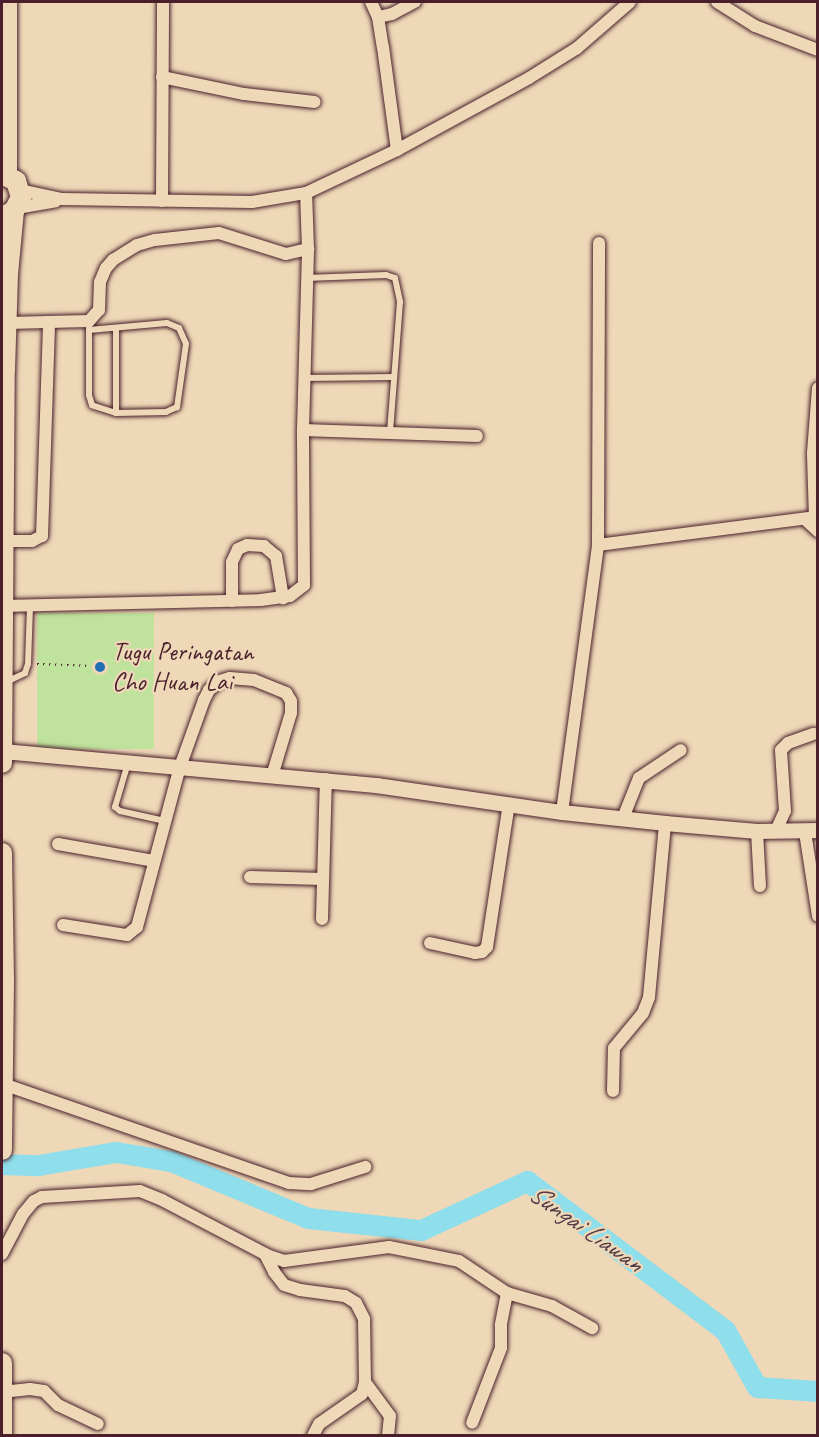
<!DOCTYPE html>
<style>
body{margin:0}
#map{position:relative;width:819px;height:1437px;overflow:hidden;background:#eed8b7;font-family:Caveat,sans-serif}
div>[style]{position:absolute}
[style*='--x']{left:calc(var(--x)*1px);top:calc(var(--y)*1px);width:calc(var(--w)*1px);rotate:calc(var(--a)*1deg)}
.green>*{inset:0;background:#bfe29c;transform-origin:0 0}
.river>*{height:21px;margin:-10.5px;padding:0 10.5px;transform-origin:10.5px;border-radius:10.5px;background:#8fdeeb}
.path>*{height:2px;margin-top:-1px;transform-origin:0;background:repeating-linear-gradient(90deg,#4a1f2b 0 1.5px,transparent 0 6px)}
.roads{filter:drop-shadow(0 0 2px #4a1f2b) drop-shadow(0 0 2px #4a1f2b)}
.service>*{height:6px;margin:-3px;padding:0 3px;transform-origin:3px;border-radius:3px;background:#eed8b7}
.minor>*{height:12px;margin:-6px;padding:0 6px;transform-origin:6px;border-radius:6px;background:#eed8b7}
.tertiary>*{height:15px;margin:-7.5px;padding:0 7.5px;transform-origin:7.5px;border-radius:7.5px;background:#eed8b7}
.primary>*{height:20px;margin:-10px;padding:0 10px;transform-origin:10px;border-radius:10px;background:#eed8b7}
.dots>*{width:16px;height:16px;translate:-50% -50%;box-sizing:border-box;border:3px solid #eed8b7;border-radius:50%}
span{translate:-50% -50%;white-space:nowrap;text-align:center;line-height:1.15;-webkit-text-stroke:4.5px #eed8b7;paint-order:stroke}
.poi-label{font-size:26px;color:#4a1f2b}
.left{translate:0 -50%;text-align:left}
.water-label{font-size:27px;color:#543c48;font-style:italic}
.frame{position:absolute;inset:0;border:3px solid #4a1f2b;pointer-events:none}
</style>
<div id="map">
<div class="green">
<i style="left:154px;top:613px;width:136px;height:117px;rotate:90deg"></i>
</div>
<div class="river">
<i style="--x:2;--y:1164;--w:36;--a:2"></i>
<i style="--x:38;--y:1165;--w:79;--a:-9.5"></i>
<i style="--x:116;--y:1152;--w:56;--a:9.3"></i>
<i style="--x:171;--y:1161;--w:148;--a:22.6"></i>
<i style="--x:308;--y:1218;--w:114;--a:6.1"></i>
<i style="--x:421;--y:1230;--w:117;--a:-24.8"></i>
<i style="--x:527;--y:1181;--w:248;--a:37"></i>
<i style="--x:725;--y:1330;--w:65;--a:60.7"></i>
<i style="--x:757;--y:1387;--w:61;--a:3.8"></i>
</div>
<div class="path">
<i style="--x:37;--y:664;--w:54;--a:2.1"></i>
</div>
<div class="roads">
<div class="service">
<i style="--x:306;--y:278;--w:80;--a:-2.1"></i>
<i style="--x:386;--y:275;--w:9;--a:18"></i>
<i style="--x:395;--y:278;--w:25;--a:78"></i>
<i style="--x:400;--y:302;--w:130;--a:94.4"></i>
<i style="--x:89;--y:330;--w:78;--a:-5.1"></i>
<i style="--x:167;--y:323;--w:13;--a:23"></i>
<i style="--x:179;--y:328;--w:17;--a:66"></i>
<i style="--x:186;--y:344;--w:64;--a:98.1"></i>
<i style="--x:177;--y:407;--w:12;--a:156"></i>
<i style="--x:166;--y:412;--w:50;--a:178.9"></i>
<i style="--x:116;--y:413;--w:25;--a:-162"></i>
<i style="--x:92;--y:405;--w:10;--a:-107"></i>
<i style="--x:89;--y:395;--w:74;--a:-90"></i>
<i style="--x:305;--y:378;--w:89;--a:-0.6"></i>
<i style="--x:116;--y:413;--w:85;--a:-90"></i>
<i style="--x:6;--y:682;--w:21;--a:-25"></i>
<i style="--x:25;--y:673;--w:9;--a:-72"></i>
<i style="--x:28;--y:664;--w:58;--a:-88"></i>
<i style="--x:128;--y:763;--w:46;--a:106.5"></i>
<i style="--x:115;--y:807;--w:6;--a:39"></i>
<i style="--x:120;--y:811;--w:46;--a:12.5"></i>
</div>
<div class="minor">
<i style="--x:371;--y:2;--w:17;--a:65"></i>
<i style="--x:378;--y:17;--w:30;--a:81"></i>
<i style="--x:383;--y:47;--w:104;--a:82.3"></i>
<i style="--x:717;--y:2;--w:45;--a:32.3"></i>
<i style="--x:755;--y:26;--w:67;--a:20.9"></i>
<i style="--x:378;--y:17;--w:14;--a:-12"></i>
<i style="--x:392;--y:14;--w:26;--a:-28"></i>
<i style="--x:162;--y:77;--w:84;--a:11.7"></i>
<i style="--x:244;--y:94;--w:71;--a:6.4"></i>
<i style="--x:20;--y:190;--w:43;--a:12.1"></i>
<i style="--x:62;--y:199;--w:190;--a:0.9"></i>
<i style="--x:252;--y:202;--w:55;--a:-9.5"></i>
<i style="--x:306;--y:193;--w:101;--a:-25.3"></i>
<i style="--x:397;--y:150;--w:150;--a:-28.6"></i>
<i style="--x:529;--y:78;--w:57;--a:-32"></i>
<i style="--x:577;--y:48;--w:70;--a:-41"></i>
<i style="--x:162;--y:201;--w:199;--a:-89.7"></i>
<i style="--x:17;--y:208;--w:39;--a:-10"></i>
<i style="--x:7;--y:323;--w:82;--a:-1.4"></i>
<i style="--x:89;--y:321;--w:15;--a:-48"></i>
<i style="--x:99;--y:310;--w:28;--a:-88"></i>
<i style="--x:100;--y:282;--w:15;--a:-67"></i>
<i style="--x:106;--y:268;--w:11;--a:-49"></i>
<i style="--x:113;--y:260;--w:28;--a:-32"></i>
<i style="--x:137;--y:245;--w:19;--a:-16"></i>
<i style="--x:155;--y:240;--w:64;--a:-6.2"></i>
<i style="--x:219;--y:233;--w:70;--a:17.4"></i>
<i style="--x:286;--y:254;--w:23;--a:-13"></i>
<i style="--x:303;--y:430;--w:174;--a:2"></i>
<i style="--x:815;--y:518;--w:65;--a:-91.8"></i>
<i style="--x:813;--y:453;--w:65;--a:-85.6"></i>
<i style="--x:805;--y:519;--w:18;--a:43"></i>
<i style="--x:4;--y:541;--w:28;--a:0"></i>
<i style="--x:32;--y:541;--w:11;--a:-27"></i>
<i style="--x:42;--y:536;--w:213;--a:-88.1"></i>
<i style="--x:598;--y:545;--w:222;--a:-7.3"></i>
<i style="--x:232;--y:601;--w:39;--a:-90"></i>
<i style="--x:232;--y:562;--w:14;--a:-65"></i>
<i style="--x:238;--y:549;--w:10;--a:-24"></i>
<i style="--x:247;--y:545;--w:17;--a:3"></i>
<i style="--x:264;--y:546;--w:16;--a:40"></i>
<i style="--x:276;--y:556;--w:43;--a:80.5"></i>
<i style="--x:2;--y:606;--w:259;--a:-1.3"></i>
<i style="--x:261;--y:600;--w:29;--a:-8"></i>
<i style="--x:290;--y:596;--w:18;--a:-38"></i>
<i style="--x:304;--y:585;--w:155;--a:-90.4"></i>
<i style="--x:303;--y:430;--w:181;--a:-88.4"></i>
<i style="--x:308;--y:249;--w:56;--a:-92"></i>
<i style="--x:562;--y:812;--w:269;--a:-82.3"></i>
<i style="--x:598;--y:545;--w:302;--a:-89.8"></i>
<i style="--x:623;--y:818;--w:43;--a:-68.2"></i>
<i style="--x:639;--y:778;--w:50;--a:-33.7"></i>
<i style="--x:757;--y:831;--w:55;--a:86.9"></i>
<i style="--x:776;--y:831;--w:22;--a:-66"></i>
<i style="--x:785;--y:811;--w:61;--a:-93.8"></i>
<i style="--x:781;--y:750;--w:10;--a:-45"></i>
<i style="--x:788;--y:743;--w:27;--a:-20"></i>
<i style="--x:805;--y:832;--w:85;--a:81.2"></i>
<i style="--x:58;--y:844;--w:97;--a:10"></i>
<i style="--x:250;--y:877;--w:73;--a:1.6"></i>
<i style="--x:322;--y:919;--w:140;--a:-88.4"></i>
<i style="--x:63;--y:925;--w:65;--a:8.9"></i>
<i style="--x:127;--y:935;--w:13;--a:-39"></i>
<i style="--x:137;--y:927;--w:166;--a:-75"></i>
<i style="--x:180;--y:767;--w:71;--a:-70.3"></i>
<i style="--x:204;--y:700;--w:11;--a:-63"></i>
<i style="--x:209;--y:690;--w:14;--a:-39"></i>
<i style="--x:220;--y:681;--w:10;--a:-17"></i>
<i style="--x:230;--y:678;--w:24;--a:5"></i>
<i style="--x:254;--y:680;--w:35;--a:22"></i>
<i style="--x:286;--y:693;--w:9;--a:58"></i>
<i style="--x:291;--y:701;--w:12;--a:90"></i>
<i style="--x:291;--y:713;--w:66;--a:106.8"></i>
<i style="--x:430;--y:943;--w:46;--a:12.5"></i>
<i style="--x:475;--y:953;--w:7;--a:-8"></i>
<i style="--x:482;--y:952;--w:7;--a:-45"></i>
<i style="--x:487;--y:947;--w:145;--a:-81.3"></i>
<i style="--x:3;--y:1084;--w:303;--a:19.1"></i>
<i style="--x:289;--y:1183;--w:22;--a:3"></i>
<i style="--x:311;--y:1184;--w:57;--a:-17.5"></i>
<i style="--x:613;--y:1091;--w:43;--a:-88.7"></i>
<i style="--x:614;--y:1048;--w:45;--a:-50.4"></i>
<i style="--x:643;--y:1013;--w:17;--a:-69"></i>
<i style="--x:649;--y:997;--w:175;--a:-84.7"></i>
<i style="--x:2;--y:1254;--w:45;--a:-62.3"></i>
<i style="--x:23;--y:1214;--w:17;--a:-50"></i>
<i style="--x:34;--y:1201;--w:9;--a:-27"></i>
<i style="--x:42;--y:1197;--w:98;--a:-3.5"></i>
<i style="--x:140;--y:1191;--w:24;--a:22"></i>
<i style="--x:162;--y:1200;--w:121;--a:27.6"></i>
<i style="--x:269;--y:1256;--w:16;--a:18"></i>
<i style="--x:284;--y:1261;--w:106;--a:-7.6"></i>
<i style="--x:389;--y:1247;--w:71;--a:11.3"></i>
<i style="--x:459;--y:1261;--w:58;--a:33.7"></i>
<i style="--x:507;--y:1293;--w:33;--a:101"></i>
<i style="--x:501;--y:1325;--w:23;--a:90"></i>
<i style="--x:501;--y:1348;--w:80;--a:111.1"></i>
<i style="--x:265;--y:1254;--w:20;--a:63"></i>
<i style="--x:274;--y:1272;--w:16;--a:52"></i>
<i style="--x:284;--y:1285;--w:17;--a:17"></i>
<i style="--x:300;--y:1290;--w:45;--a:7.6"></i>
<i style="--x:345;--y:1296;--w:13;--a:32"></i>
<i style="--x:356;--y:1303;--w:18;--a:63"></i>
<i style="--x:364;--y:1319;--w:63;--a:89.1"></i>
<i style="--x:365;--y:1382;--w:12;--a:104"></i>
<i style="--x:362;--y:1394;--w:52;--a:145.1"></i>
<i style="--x:319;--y:1424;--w:13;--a:117"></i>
<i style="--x:507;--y:1293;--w:47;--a:16.1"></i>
<i style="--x:552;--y:1306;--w:46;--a:28.8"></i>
<i style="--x:365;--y:1382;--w:42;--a:53.7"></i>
<i style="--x:390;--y:1416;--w:20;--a:96"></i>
<i style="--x:2;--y:1392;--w:28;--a:-6"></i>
<i style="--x:30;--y:1389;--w:14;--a:8"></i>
<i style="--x:44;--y:1391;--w:20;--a:45"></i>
<i style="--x:58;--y:1405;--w:44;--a:25.4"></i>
</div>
<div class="tertiary">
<i style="--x:2;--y:751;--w:376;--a:5.2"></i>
<i style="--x:376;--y:785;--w:188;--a:8.3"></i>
<i style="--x:562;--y:812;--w:104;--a:6.1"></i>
<i style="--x:665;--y:823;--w:92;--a:5"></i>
<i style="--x:757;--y:831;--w:61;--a:-0.9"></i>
</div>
<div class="primary">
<i style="--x:2;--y:174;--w:16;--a:27"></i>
<i style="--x:16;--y:181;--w:17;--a:73"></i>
<i style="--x:21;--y:197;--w:16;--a:117"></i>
<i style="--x:14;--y:211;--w:11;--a:153"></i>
<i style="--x:7;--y:175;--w:173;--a:-90"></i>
<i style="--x:2;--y:763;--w:393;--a:-89.6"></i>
<i style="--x:5;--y:370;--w:96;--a:-88.2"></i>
<i style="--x:8;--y:274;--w:63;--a:-84.6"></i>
<i style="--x:2;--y:853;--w:128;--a:89.1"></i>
<i style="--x:4;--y:981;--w:169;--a:90.7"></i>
<i style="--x:2;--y:1363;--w:73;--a:90"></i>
</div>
</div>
<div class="dots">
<i style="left:100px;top:667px;background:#1f6fb2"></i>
</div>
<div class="poi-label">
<span class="left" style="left:112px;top:667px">Tugu Peringatan<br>Cho Huan Lai</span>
</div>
<div class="water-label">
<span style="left:586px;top:1228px;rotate:35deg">Sungai Liawan</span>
</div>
<div class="frame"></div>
</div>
